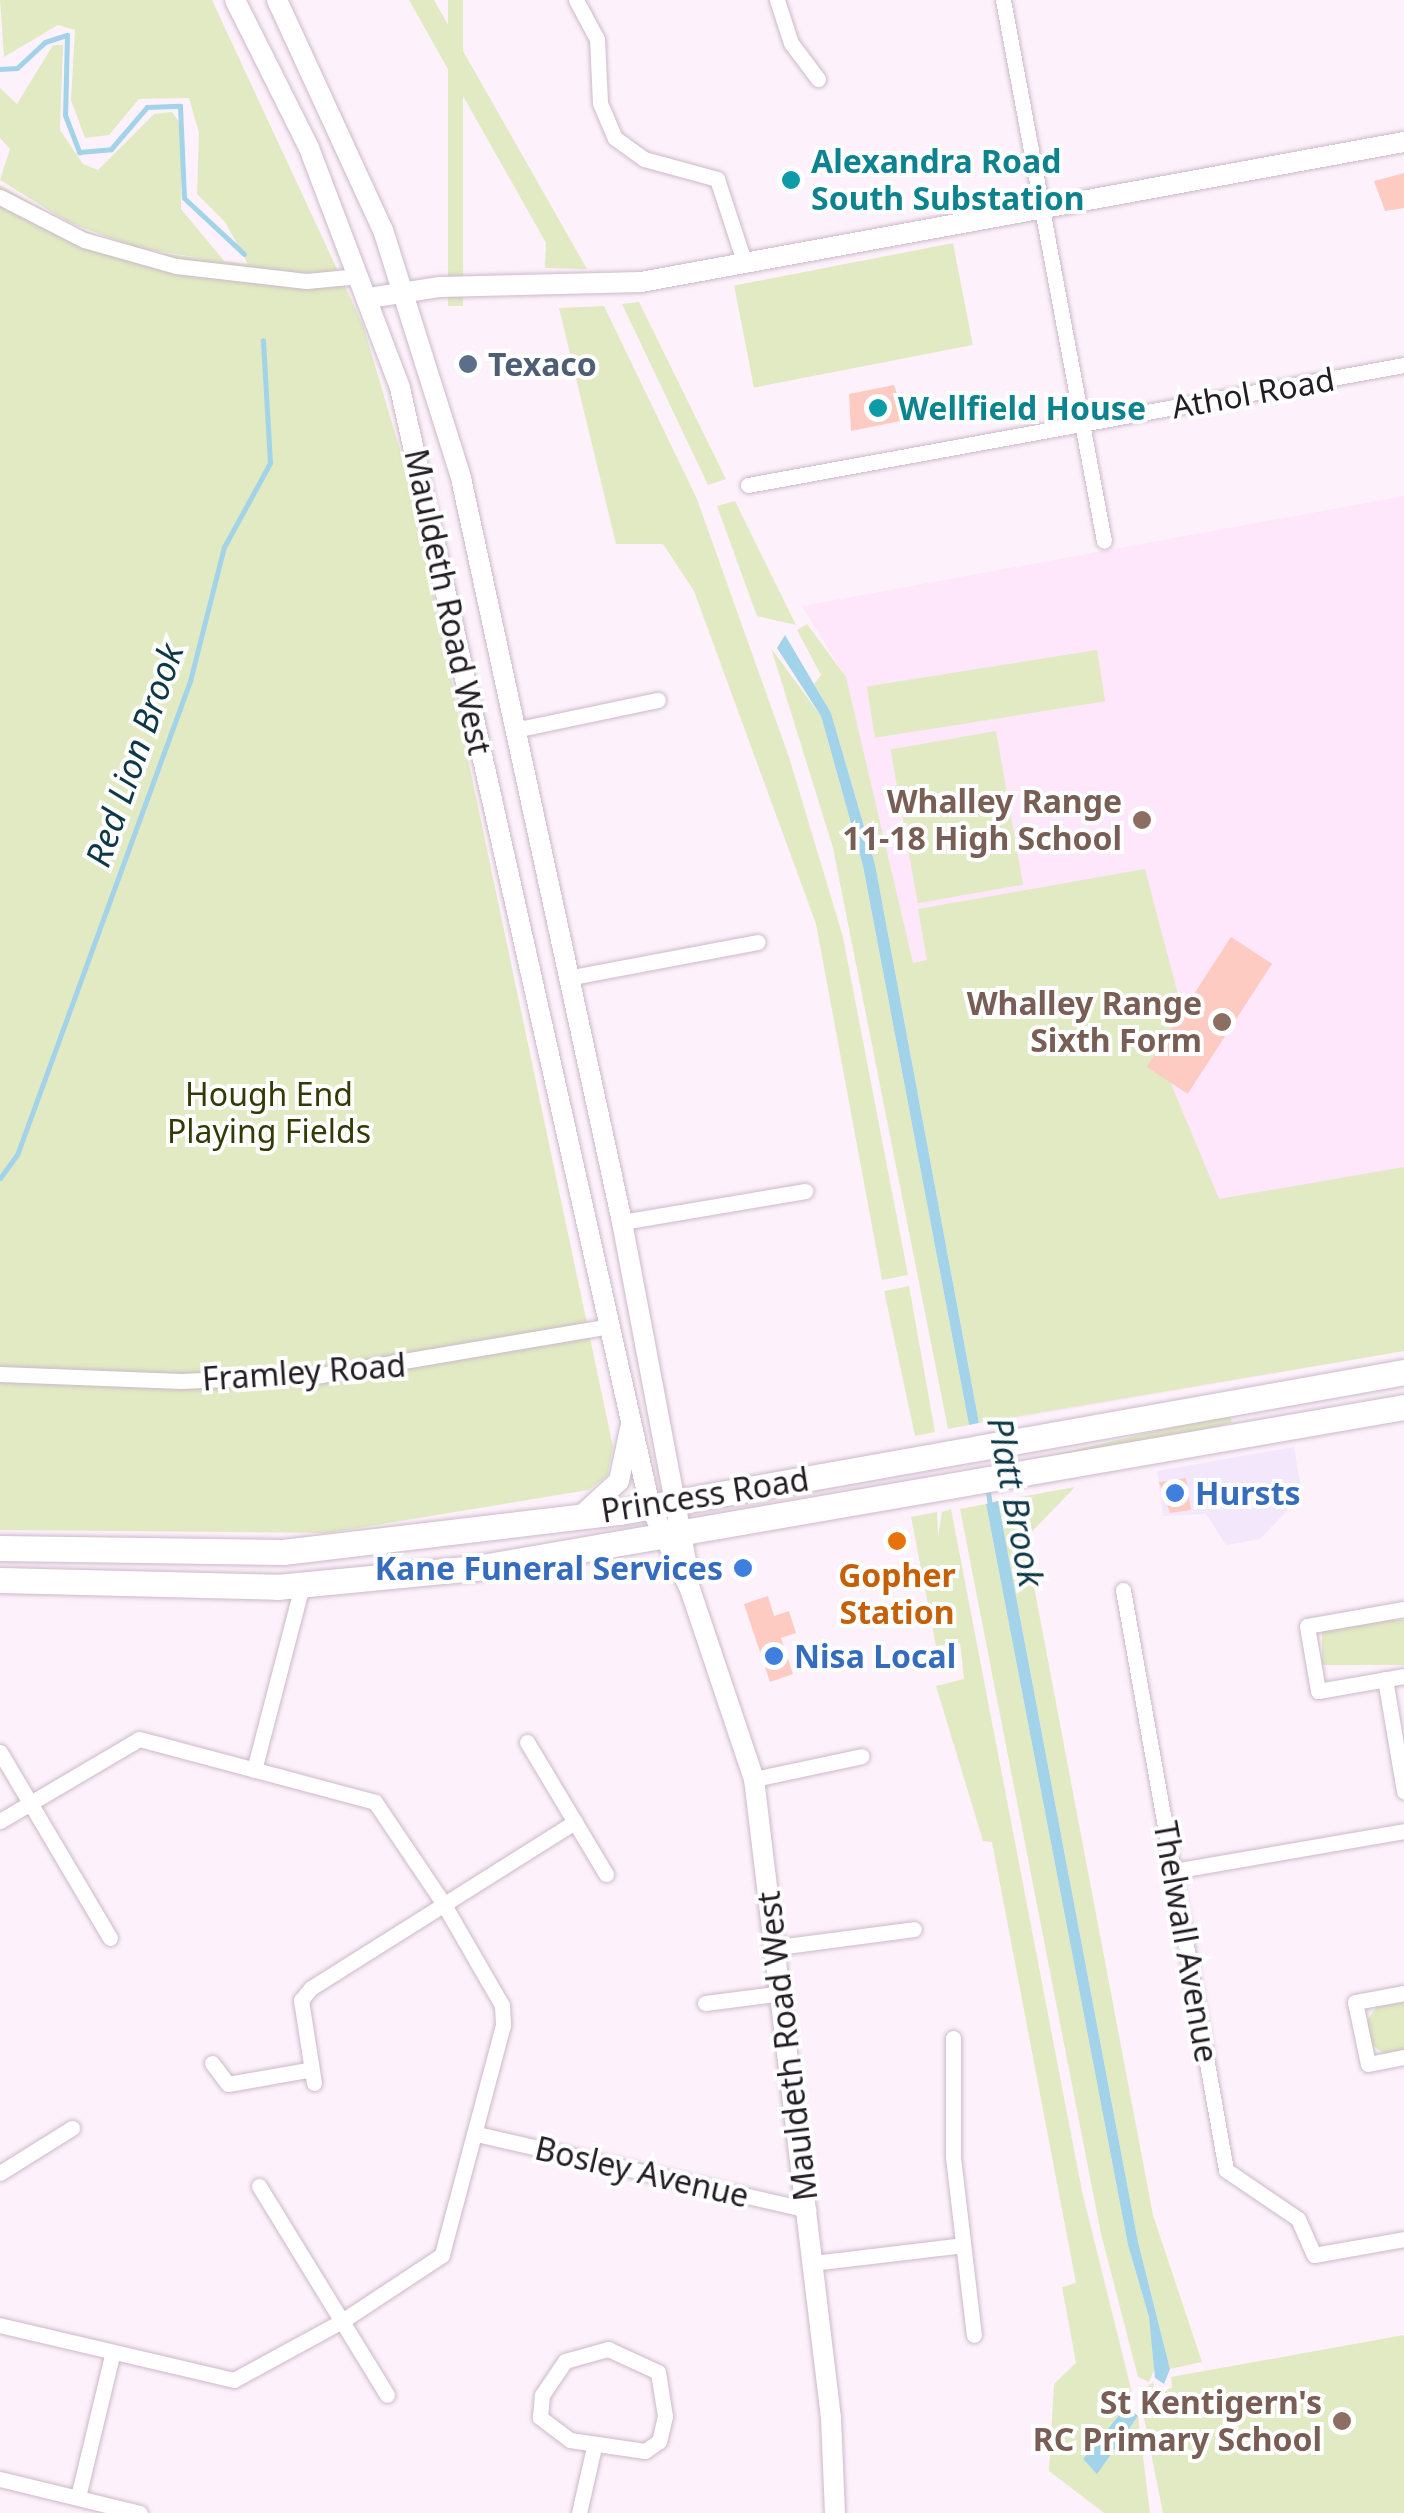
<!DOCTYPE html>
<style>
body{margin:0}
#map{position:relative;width:1404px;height:2513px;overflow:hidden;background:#fdf2fc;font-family:"Noto Sans",sans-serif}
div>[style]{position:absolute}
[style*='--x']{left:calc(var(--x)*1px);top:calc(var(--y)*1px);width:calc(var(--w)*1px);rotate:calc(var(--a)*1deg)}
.commercial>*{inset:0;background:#f3e7fb}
.built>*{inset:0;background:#fee6fb}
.green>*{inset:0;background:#e2eac3;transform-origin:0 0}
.water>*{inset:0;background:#a2d3e8}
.stream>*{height:5px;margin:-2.5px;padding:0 2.5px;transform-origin:2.5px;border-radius:2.5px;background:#a2d3e8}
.building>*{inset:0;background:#fdcbc2;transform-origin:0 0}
.roads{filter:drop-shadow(0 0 2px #cbb9c8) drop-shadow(0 0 2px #cbb9c8)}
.minor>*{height:15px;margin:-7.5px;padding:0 7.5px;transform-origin:7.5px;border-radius:7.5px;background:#fff}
.tertiary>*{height:20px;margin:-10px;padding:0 10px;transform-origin:10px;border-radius:10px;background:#fff}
.trunk>*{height:25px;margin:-12.5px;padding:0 12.5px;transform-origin:12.5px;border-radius:12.5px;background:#fff}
.dots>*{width:28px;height:28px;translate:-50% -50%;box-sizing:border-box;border:5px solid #fff;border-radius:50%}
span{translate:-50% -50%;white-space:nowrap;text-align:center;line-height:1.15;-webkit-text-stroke:8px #fff;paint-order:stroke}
.culture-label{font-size:32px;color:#0d838f;font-weight:700}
.left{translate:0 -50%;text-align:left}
.service-label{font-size:32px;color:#4e5e75;font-weight:700}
.street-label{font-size:32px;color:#231c22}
.education-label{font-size:32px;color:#785e54;font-weight:700}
.right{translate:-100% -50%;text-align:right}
.park-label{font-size:32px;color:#343a06}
.shop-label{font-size:32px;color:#366cbe;font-weight:700}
.food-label{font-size:32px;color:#c56008;font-weight:700}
.water-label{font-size:35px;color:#0d3848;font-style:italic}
</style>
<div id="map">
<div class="commercial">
<i style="clip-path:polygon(1294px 1447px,1302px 1495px,1260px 1539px,1226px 1545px,1206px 1514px,1163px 1516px,1157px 1471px)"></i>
</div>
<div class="built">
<i style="clip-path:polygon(1404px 496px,1404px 1351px,1001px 1421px,846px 678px,802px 606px)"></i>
</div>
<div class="green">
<i style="clip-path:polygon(0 0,212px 0,363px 325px,410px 484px,613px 1447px,607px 1476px,588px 1490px,328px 1533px,0 1530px,0 185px,66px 224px,136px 250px,248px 264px,225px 222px,197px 194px,199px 133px,189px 98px,139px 99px,109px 135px,85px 138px,71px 100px,75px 30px,58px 25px,4px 57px)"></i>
<i style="clip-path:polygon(409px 0,434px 0,587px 269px,545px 268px,546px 243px)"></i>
<i style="left:448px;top:0;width:15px;height:306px"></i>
<i style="clip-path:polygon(53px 45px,63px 45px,60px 130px,83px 164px,98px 170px,154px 114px,172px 112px,181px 124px,181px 209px,225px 262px,137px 248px,68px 222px,0 180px,10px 149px,0 138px,0 88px,17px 104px)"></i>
<i style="left:953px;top:243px;width:104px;height:223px;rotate:79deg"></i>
<i style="clip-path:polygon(639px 302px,726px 479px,708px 485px,622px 304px)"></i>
<i style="clip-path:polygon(604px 306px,697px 499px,789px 757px,843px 937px,908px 1275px,882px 1280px,816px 924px,694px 591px,663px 544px,616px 544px,559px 308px)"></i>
<i style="clip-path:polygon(735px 501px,796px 625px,757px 616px,717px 506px)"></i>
<i style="clip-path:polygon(807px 624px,846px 677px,913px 963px,927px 960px,918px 909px,1145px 869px,1186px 1025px,1167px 1074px,1219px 1199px,1404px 1167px,1404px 1351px,979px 1423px,875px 864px,831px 713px,814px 684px,821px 675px,797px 630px)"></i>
<i style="clip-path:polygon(771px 648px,821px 716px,863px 866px,969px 1425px,948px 1429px,833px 848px)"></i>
<i style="left:1097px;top:650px;width:52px;height:233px;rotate:81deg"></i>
<i style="left:996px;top:731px;width:156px;height:107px;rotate:80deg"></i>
<i style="clip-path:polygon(909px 1286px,935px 1432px,915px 1436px,884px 1291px)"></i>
<i style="left:1230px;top:1414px;width:9px;height:336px;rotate:77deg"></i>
<i style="clip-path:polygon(1075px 1487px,1025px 1539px,1153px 2215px,1202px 2362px,1170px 2369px,1138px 2242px,998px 1501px)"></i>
<i style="clip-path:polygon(986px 1504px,1128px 2245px,1149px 2317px,1157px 2363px,1149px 2382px,1138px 2377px,1101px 2234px,960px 1509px)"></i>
<i style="clip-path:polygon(951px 1509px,1082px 2191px,1133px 2397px,1083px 2459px,1097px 2473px,1138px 2416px,1150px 2513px,1104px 2513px,1049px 2471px,1054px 2384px,1076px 2363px,1062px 2287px,1076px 2283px,992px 1842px,983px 1841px,936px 1686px,964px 1679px,960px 1643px,936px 1646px,911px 1517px,937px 1512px,938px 1537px,942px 1512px)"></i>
<i style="left:1404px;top:1620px;width:45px;height:82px;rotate:90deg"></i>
<i style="clip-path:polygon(1404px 2002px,1404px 2050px,1384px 2054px,1371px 2044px,1367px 2021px,1376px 2007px)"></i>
<i style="clip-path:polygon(1404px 2335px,1404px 2513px,1163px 2513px,1139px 2393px,1153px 2382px,1155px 2391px,1172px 2388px,1171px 2377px)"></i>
</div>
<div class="water">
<i style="clip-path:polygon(785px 635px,831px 713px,875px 864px,979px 1423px,969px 1425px,863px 866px,821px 716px,777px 648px)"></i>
<i style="clip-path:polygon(998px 1501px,1138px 2242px,1170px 2369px,1164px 2384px,1155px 2378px,1149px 2317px,1128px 2245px,986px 1504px)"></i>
<i style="clip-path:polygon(1133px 2412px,1138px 2416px,1097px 2474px,1083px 2459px,1119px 2415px)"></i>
</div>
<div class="stream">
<i style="--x:0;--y:69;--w:17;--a:-3"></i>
<i style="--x:17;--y:68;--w:38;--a:-43"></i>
<i style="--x:45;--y:42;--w:23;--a:-18"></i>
<i style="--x:67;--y:35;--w:80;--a:91.4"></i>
<i style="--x:65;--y:115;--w:40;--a:69"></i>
<i style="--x:79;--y:152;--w:32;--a:-5"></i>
<i style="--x:111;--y:149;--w:55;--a:-49.4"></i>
<i style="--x:147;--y:107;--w:33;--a:-2"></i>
<i style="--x:180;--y:106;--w:92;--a:87.5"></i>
<i style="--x:184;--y:198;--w:82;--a:43"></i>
<i style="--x:0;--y:1178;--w:29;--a:-54"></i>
<i style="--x:17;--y:1155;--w:505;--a:-69.95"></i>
<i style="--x:190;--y:681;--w:138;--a:-75.8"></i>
<i style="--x:224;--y:547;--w:96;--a:-61.3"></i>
<i style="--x:270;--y:463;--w:123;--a:-93.3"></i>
<i style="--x:987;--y:1486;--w:24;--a:81"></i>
</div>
<div class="building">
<i style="clip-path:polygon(1404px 173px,1404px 208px,1385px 211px,1374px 181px)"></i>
<i style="clip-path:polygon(894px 385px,906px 420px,851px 431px,849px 394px)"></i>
<i style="left:1231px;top:937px;width:49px;height:155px;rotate:33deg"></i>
<i style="clip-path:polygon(1186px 1478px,1191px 1510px,1170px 1513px,1159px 1482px)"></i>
<i style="clip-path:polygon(768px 1596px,774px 1616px,789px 1611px,796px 1633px,781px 1638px,793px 1674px,770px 1682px,744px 1604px)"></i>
</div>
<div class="roads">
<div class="minor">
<i style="--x:576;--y:0;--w:44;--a:61.7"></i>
<i style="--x:597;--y:39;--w:64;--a:87.3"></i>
<i style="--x:600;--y:103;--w:38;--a:67"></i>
<i style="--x:615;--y:138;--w:36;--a:36"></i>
<i style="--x:644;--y:159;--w:76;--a:15.3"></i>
<i style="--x:717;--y:179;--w:89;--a:71.8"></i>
<i style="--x:777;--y:0;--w:45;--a:72"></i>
<i style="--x:791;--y:43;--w:45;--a:53.1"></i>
<i style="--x:1003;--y:0;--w:550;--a:79.43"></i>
<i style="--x:0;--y:197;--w:94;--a:27.1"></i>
<i style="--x:84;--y:240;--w:96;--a:15.8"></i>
<i style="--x:176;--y:266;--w:131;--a:6.6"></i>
<i style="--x:306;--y:281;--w:54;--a:-5.3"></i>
<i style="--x:748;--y:485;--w:667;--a:-10.37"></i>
<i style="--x:514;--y:730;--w:147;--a:-11.8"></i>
<i style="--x:567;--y:978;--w:194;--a:-10.7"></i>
<i style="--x:622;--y:1222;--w:186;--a:-9.6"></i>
<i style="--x:0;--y:1374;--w:181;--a:2.2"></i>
<i style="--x:181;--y:1381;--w:140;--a:-2.5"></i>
<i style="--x:321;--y:1375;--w:288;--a:-9.6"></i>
<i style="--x:1123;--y:1590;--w:589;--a:79.93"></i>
<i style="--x:1226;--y:2170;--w:87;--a:34.2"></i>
<i style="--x:1298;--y:2219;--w:39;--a:66"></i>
<i style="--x:1314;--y:2255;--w:91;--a:-10.1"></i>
<i style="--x:1404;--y:1609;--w:98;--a:170.1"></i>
<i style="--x:1307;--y:1626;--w:66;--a:80.4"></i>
<i style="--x:1318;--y:1691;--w:87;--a:-9.9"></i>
<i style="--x:1385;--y:1679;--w:114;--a:80.4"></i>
<i style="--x:527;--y:1742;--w:154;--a:59.1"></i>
<i style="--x:0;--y:1752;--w:216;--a:59.4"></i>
<i style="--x:254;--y:1770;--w:190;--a:-75.4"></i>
<i style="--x:754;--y:1779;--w:110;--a:-12"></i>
<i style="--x:0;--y:1821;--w:161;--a:-30.5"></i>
<i style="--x:139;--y:1739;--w:244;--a:14.9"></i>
<i style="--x:375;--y:1802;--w:122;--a:56"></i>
<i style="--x:443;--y:1903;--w:118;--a:60"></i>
<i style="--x:502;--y:2005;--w:20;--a:87"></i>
<i style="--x:503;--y:2025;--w:238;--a:104.9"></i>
<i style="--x:442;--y:2255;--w:120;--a:146.6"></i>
<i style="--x:342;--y:2321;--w:123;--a:151.4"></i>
<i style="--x:234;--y:2380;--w:240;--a:-166.8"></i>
<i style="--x:1173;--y:1871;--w:234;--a:-9.8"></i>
<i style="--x:778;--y:1947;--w:137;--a:-7.5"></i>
<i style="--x:1404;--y:1993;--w:50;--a:169.6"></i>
<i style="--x:1355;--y:2002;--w:63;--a:78.2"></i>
<i style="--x:1368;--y:2064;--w:37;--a:-11"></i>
<i style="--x:705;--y:2003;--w:79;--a:-7.3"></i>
<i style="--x:953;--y:2038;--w:119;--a:90"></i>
<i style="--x:953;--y:2157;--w:179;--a:83.3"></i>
<i style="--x:212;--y:2063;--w:26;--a:53"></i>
<i style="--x:228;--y:2084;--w:80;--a:-10"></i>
<i style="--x:314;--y:2083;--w:84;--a:-98.9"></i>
<i style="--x:301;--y:2000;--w:16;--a:-50"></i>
<i style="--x:311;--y:1988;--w:312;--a:-32.2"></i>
<i style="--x:477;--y:2134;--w:340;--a:12.9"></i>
<i style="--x:0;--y:2173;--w:85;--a:-32"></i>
<i style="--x:259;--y:2186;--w:245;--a:58.5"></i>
<i style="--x:813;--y:2263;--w:151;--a:-6.8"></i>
<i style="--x:608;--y:2349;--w:55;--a:24.7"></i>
<i style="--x:658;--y:2372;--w:45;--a:81"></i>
<i style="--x:665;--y:2416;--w:26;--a:103"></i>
<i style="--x:659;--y:2441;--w:17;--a:144"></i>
<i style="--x:645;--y:2451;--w:76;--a:-171.7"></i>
<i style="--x:570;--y:2440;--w:38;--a:-143"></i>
<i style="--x:540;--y:2417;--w:22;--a:-85"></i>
<i style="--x:542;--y:2395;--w:41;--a:-55.9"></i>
<i style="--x:565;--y:2361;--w:45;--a:-15.6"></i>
<i style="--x:0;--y:2479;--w:144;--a:13.7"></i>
<i style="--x:78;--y:2497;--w:146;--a:-76.5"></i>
<i style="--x:579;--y:2513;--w:68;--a:-77.2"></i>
</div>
<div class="tertiary">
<i style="--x:235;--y:0;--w:165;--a:63.4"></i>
<i style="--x:309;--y:148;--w:257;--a:69.2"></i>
<i style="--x:400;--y:388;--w:1146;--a:77.4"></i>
<i style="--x:650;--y:1506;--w:92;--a:64.3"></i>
<i style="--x:690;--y:1589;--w:200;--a:71.4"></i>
<i style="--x:754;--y:1779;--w:644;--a:83.13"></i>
<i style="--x:831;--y:2418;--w:95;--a:87.6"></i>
<i style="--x:277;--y:0;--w:253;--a:65.3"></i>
<i style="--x:383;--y:230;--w:260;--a:72.5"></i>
<i style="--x:461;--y:478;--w:761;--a:77.79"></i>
<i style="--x:622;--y:1222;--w:361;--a:79.3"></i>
<i style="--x:369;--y:298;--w:72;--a:-8.8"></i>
<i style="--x:440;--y:287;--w:201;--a:-1.4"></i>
<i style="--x:641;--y:282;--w:776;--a:-10.4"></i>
<i style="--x:582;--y:1515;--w:50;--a:-42.6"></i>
<i style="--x:619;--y:1481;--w:53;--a:-78.1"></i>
</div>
<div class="trunk">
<i style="--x:0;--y:1548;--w:283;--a:0.8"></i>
<i style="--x:283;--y:1552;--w:339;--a:-6.8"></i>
<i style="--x:620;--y:1512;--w:796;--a:-10.12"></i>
<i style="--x:0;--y:1580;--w:277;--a:1.4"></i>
<i style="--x:277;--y:1587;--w:200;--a:-5.5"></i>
<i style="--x:476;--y:1568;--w:942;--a:-9.84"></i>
</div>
</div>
<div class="dots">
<i style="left:791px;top:180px;background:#0f9aa8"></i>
<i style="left:468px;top:364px;background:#5c6f8a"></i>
<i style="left:878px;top:408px;background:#0f9aa8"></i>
<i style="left:1142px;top:820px;background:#8d6e63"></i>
<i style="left:1222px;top:1022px;background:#8d6e63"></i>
<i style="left:1175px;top:1493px;background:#3f7fe0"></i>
<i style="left:897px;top:1541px;background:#e8710a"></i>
<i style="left:743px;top:1568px;background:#3f7fe0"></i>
<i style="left:774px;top:1656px;background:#3f7fe0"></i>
<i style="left:1342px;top:2421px;background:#8d6e63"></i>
</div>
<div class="culture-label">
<span class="left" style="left:811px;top:180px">Alexandra Road<br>South Substation</span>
<span class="left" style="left:898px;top:408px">Wellfield House</span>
</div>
<div class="service-label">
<span class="left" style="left:488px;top:364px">Texaco</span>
</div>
<div class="street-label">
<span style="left:1253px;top:393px;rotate:-10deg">Athol Road</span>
<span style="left:448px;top:602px;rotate:78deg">Mauldeth Road West</span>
<span style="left:304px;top:1372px;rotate:-4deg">Framley Road</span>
<span style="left:705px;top:1495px;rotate:-9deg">Princess Road</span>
<span style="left:1186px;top:1942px;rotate:80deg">Thelwall Avenue</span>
<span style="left:787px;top:2046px;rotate:-97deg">Mauldeth Road West</span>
<span style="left:642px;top:2172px;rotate:13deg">Bosley Avenue</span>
</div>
<div class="education-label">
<span class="right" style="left:1122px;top:820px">Whalley Range<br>11-18 High School</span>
<span class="right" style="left:1202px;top:1022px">Whalley Range<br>Sixth Form</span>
<span class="right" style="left:1322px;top:2421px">St Kentigern's<br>RC Primary School</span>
</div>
<div class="park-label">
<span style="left:269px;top:1113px">Hough End<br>Playing Fields</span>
</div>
<div class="shop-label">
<span class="left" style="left:1195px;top:1493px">Hursts</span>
<span class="right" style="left:723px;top:1568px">Kane Funeral Services</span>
<span class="left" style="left:794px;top:1656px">Nisa Local</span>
</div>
<div class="food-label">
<span style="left:897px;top:1594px">Gopher<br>Station</span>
</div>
<div class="water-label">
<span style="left:134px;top:755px;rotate:-71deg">Red Lion Brook</span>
<span style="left:1016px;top:1502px;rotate:79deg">Platt Brook</span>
</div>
</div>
